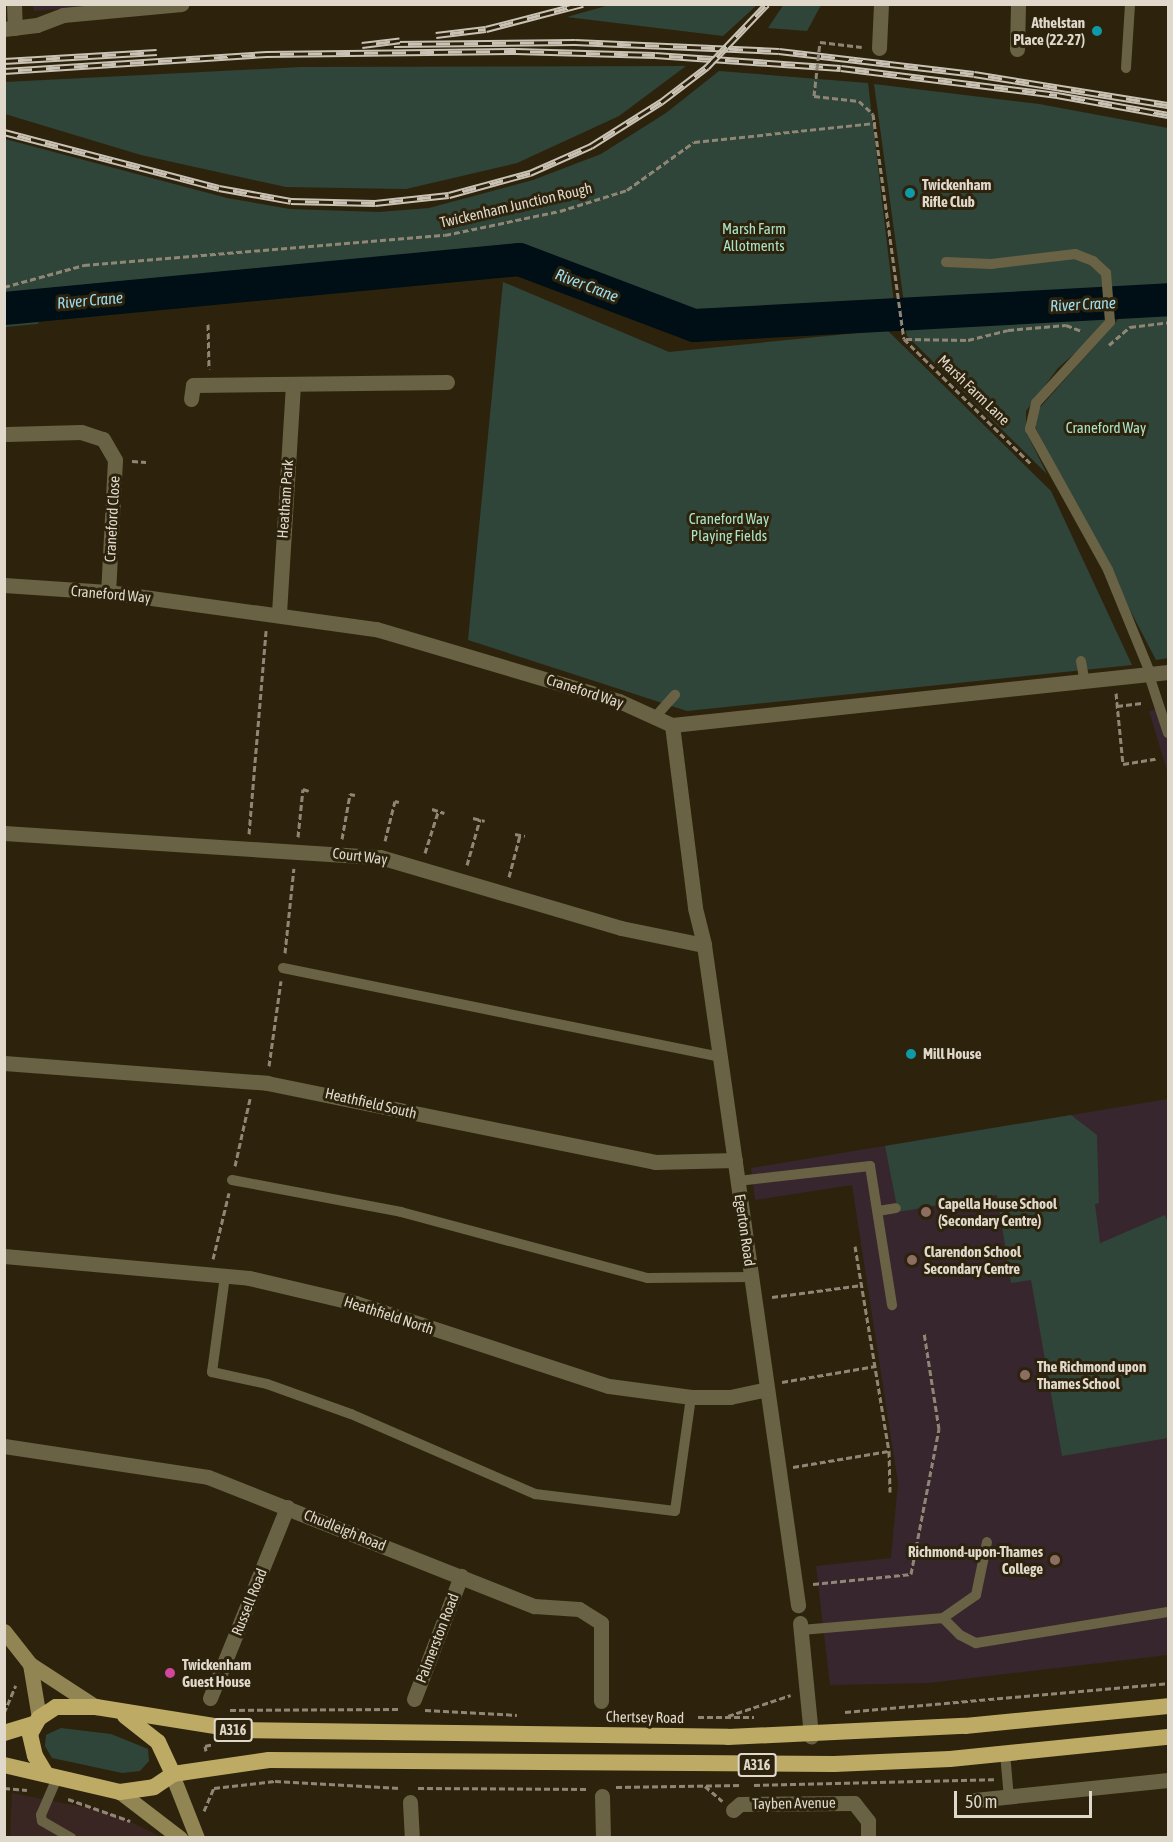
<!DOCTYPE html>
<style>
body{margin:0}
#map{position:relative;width:1173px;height:1842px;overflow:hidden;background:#2d230d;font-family:"Asap Condensed",sans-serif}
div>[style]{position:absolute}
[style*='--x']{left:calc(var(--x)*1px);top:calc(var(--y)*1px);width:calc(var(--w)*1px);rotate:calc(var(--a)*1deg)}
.commercial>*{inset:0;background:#392622}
.education>*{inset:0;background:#37262d}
.green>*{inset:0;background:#2f4539}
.river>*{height:33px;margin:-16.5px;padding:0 16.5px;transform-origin:16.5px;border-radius:16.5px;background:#000e15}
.path>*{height:3px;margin-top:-1.5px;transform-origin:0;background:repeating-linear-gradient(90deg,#8f8675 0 6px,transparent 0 9px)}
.service>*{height:10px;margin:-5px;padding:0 5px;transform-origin:5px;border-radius:5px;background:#696244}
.minor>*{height:15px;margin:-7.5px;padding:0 7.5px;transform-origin:7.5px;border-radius:7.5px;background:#696244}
.secondary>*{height:15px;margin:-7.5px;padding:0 7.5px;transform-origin:7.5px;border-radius:7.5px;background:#918554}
.trunk>*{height:16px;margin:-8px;padding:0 8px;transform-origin:8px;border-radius:8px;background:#bdab65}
.rail>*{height:7px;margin-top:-3.5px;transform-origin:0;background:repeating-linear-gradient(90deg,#2d230d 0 14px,#cac2b4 0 28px);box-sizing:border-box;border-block:2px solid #cac2b4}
.path-bridge>*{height:3px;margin-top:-1.5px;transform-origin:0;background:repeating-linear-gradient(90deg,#8f8675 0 6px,transparent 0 9px)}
.dots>*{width:16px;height:16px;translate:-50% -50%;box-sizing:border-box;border:3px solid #2d230d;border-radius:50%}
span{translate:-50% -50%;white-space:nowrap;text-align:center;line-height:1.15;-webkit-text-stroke:6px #2d230d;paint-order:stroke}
.shield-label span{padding:2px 4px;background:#2d230d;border:2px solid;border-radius:4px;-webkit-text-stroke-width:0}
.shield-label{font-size:14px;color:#dfd8cb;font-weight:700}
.poi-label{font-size:15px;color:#dfd8cb;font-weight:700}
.right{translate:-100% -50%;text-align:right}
.left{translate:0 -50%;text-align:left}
.street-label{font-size:15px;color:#dfd8cb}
.park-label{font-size:15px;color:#aae2c5}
.water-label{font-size:16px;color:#9ddcf1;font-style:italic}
.frame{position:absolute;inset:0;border:6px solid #dfd8cb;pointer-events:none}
.scale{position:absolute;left:954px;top:1791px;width:138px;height:27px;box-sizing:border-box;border:3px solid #dfd8cb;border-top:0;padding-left:8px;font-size:18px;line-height:21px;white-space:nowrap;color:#dfd8cb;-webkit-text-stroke:4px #2d230d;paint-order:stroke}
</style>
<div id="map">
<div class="commercial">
<i style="clip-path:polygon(12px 1793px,112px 1813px,161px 1837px,10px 1838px)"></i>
</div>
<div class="education">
<i style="clip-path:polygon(33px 4px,115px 5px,34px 11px)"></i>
<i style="clip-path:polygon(1165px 708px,1168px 716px,1168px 774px,1149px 711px)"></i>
<i style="clip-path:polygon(1168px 1099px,1168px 1655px,928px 1683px,830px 1685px,816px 1566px,891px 1558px,898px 1483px,852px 1185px,755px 1200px,751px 1168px)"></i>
</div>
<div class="green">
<i style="clip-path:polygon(613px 4px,757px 4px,757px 5px,723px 36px,567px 17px)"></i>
<i style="clip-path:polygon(784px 4px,821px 4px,821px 5px,807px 31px,768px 28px)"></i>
<i style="clip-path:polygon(686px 66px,619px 116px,517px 163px,406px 189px,286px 187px,141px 155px,5px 114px,5px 82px,301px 67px)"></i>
<i style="clip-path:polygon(719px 71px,868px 83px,894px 303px,705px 313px,518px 251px,61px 299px,37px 324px,5px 327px,5px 139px,227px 198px,290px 209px,379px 212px,429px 208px,533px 180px,601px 154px,666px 113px)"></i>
<i style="clip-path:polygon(874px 84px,1039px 104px,1168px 128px,1168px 288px,904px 303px)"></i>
<i style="clip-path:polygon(503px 282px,669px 352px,887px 330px,1051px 491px,1132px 665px,687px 711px,468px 640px)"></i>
<i style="clip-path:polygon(1168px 312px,1168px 658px,1156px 660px,1036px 429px,1036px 412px,1122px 315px)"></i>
<i style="clip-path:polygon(1106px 318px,1101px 330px,1058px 368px,1026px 411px,1026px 432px,1047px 474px,907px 336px,904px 321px)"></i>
<i style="clip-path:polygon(1071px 1115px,1097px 1135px,1099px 1203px,1095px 1204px,1100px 1243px,1096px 1245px,1165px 1215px,1168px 1223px,1168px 1438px,1062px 1456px,1031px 1280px,1011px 1283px,997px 1195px,898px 1212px,885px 1146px)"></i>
<i style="clip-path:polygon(61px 1728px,111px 1734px,148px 1749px,149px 1761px,140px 1771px,122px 1773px,52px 1758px,45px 1746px,46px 1735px)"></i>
</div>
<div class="river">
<i style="--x:4;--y:308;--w:517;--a:-5.44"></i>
<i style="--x:519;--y:259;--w:187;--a:20.7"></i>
<i style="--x:694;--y:325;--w:475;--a:-3.1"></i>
</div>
<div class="path">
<i style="--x:820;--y:42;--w:42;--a:6.8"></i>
<i style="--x:814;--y:96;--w:45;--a:6.3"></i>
<i style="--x:859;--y:101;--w:19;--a:43"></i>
<i style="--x:873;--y:114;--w:227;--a:82.2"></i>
<i style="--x:904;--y:339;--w:180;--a:44.5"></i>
<i style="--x:4;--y:287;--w:83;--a:-15.4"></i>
<i style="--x:84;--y:265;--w:362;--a:-4.8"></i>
<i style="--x:445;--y:235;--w:117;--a:-11.8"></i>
<i style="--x:560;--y:211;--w:70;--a:-17.4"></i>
<i style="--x:627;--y:190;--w:82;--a:-35.6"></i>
<i style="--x:694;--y:142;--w:183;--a:-6"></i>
<i style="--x:208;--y:324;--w:45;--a:88.7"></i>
<i style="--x:906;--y:339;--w:62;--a:0.9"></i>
<i style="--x:968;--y:340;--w:41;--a:-14"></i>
<i style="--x:1008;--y:330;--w:58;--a:-4.9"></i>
<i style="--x:1066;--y:325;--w:17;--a:21"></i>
<i style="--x:1109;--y:345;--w:28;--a:-41"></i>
<i style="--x:1130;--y:327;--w:38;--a:-7"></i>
<i style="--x:132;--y:461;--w:14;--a:4"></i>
<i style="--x:1116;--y:693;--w:71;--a:84.4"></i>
<i style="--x:1123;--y:764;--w:33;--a:-9"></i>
<i style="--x:1117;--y:706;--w:25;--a:-7"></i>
<i style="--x:432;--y:809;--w:13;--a:18"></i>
<i style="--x:473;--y:818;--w:12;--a:14"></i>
<i style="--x:249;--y:834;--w:204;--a:-85.2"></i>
<i style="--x:515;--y:834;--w:10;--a:11"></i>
<i style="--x:298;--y:837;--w:48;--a:-84.1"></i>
<i style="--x:303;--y:789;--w:6;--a:18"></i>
<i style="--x:342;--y:839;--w:46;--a:-79.9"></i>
<i style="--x:350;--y:794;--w:5;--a:11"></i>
<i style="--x:385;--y:841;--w:41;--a:-76"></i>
<i style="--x:395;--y:801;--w:4;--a:14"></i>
<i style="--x:425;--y:853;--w:43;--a:-72.4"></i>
<i style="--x:467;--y:865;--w:48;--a:-74.2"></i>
<i style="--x:509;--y:877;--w:43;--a:-75.3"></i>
<i style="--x:285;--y:953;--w:85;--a:-84"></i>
<i style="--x:269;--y:1066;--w:86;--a:-82"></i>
<i style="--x:235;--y:1166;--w:69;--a:-77.4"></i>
<i style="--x:855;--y:1246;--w:208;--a:80.6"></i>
<i style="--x:889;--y:1451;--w:41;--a:88.6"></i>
<i style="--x:213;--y:1259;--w:68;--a:-76.4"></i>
<i style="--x:772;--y:1297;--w:91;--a:-7.6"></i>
<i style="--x:782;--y:1382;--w:95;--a:-9.7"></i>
<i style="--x:793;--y:1467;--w:97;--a:-9.5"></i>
<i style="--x:813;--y:1584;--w:99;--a:-5.8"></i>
<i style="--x:911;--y:1574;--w:148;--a:-79.1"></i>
<i style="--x:939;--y:1429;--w:98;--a:-98.8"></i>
<i style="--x:230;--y:1710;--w:171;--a:-0.3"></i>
<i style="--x:425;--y:1710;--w:92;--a:3.1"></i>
<i style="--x:845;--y:1712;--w:324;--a:-5.1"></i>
<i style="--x:4;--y:1713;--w:30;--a:-67"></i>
<i style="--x:728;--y:1716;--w:66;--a:-18.4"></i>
<i style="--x:698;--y:1717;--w:56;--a:0"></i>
<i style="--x:206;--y:1751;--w:5;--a:-101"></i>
<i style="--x:205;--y:1746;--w:9;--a:-13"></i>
<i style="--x:754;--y:1785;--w:240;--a:-1.4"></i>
<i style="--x:705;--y:1786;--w:23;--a:41"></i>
<i style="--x:616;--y:1787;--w:126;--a:-0.9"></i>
<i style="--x:4;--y:1788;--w:23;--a:5"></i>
<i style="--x:214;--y:1788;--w:61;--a:-6.5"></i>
<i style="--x:275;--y:1781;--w:125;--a:3.2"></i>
<i style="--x:418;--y:1788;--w:171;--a:0.3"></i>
<i style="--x:68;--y:1799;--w:66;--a:19.5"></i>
<i style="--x:204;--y:1811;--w:26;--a:-67"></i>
</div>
<div class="service">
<i style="--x:1126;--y:68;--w:64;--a:-86.4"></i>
<i style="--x:946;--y:262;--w:45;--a:2.5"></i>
<i style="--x:991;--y:264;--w:85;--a:-6.8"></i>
<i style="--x:1075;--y:254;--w:19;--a:21"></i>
<i style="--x:1093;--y:261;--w:18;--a:43"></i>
<i style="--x:1106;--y:273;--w:49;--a:85.3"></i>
<i style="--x:1110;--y:322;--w:110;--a:132.4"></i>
<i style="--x:1036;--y:403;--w:27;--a:103"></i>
<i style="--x:1030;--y:429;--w:161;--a:61"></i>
<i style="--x:1108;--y:570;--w:113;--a:67.7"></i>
<i style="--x:1081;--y:661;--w:22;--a:80"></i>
<i style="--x:1149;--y:675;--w:61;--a:71.9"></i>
<i style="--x:655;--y:717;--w:30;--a:-48"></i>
<i style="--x:283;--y:968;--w:446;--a:11.5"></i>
<i style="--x:232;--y:1180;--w:172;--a:10.7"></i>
<i style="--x:401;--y:1212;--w:255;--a:15"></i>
<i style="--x:647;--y:1278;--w:104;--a:-0.6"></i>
<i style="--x:738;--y:1181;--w:133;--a:-6.5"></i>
<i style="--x:870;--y:1166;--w:141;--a:81"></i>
<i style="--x:878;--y:1211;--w:18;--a:-9"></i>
<i style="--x:225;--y:1276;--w:97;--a:97.7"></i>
<i style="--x:212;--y:1372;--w:56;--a:12.3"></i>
<i style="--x:267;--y:1384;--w:89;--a:19.7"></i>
<i style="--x:351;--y:1414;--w:201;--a:23.5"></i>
<i style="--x:535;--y:1494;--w:141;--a:6.9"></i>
<i style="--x:675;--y:1511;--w:115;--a:-82"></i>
<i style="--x:943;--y:1618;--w:40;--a:-34.9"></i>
<i style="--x:976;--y:1595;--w:54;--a:-78.3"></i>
<i style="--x:801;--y:1630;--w:143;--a:-4.8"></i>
<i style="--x:943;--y:1618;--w:24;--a:45"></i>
<i style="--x:960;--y:1635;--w:18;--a:27"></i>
<i style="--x:976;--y:1643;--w:194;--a:-9.2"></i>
<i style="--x:1005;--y:1753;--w:46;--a:85"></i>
<i style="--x:57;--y:1778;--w:40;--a:113.4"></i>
<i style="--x:41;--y:1815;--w:6;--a:81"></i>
<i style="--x:42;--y:1821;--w:34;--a:30"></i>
</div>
<div class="minor">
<i style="--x:14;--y:4;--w:24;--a:88"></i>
<i style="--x:4;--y:29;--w:33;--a:-7"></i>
<i style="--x:37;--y:25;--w:28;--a:-21"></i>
<i style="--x:63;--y:15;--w:119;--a:-5.3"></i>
<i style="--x:879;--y:48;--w:44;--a:-87.4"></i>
<i style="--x:1017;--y:49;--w:45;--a:-88.7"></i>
<i style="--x:191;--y:399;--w:14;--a:-82"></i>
<i style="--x:193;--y:385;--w:254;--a:-0.7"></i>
<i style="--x:7;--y:434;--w:74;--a:-1.5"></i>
<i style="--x:81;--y:432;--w:23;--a:18"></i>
<i style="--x:103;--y:439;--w:24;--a:60"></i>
<i style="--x:115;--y:460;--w:132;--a:93"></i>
<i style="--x:4;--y:585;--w:104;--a:3.9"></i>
<i style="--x:108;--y:592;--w:271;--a:7.9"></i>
<i style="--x:376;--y:629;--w:253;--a:16.5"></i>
<i style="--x:619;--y:701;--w:58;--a:24.4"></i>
<i style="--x:672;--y:725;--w:499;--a:-6.1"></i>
<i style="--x:279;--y:613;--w:228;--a:-86.5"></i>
<i style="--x:672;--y:725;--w:184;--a:82.8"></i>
<i style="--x:695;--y:908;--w:38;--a:76"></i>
<i style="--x:704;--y:945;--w:667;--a:81.89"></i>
<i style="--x:4;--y:833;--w:377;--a:3.7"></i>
<i style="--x:380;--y:857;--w:251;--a:16.4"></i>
<i style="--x:621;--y:928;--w:85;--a:11.6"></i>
<i style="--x:4;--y:1063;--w:264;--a:4.3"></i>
<i style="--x:267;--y:1083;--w:396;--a:11.5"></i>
<i style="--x:655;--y:1162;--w:80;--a:-1.4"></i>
<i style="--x:4;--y:1256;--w:246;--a:5.1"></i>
<i style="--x:249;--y:1278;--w:110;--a:13.2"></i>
<i style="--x:356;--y:1303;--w:266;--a:18.2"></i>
<i style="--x:609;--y:1386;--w:83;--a:7.6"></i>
<i style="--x:691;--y:1397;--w:39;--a:0"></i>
<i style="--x:730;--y:1397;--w:38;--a:-12"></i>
<i style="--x:4;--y:1446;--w:206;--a:8.6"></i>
<i style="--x:208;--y:1477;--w:351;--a:21.6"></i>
<i style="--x:534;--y:1606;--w:45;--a:3.8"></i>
<i style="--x:579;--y:1609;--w:26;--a:32"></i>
<i style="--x:601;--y:1623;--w:78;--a:90"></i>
<i style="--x:800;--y:1623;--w:114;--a:84.4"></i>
<i style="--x:210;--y:1698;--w:206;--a:-68"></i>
<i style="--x:414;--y:1699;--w:132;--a:-69.1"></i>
<i style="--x:602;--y:1796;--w:42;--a:88.6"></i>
<i style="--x:975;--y:1800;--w:194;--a:-5.9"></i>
<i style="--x:410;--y:1802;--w:36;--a:87"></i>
<i style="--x:733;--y:1810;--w:9;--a:-41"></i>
<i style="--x:740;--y:1804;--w:114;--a:-0.5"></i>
<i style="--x:854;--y:1803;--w:23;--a:52"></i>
<i style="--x:868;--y:1821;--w:17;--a:90"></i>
</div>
<div class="secondary">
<i style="--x:4;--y:1631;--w:42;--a:51.8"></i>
<i style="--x:30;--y:1664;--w:79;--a:33.1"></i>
<i style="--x:30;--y:1664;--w:55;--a:80.5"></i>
<i style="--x:173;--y:1777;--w:66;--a:68.5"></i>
<i style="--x:120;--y:1792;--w:76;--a:37.5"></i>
</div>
<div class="trunk">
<i style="--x:125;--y:1716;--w:42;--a:38.2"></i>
<i style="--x:158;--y:1742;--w:35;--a:65"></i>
<i style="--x:4;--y:1733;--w:31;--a:-17"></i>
<i style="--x:4;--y:1765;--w:119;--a:13.1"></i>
<i style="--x:120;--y:1792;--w:34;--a:-8"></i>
<i style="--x:154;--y:1787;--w:23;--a:-34"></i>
<i style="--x:46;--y:1774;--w:21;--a:-121"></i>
<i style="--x:35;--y:1756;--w:23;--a:-103"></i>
<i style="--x:30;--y:1734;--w:18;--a:-61"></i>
<i style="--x:39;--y:1718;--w:20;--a:-33"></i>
<i style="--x:56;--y:1707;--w:40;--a:0"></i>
<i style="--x:96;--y:1707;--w:146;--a:9.1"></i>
<i style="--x:240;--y:1730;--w:488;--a:0.8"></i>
<i style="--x:728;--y:1737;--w:237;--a:-2.7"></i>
<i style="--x:965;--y:1726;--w:204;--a:-5.6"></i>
<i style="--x:173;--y:1774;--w:97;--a:-8.3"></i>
<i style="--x:269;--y:1760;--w:565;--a:0.41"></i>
<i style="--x:834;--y:1764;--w:116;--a:-2.5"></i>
<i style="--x:950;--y:1759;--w:219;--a:-5.8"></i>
</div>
<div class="rail">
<i style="--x:436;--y:35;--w:50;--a:-6.8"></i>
<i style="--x:486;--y:29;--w:100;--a:-14.5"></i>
<i style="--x:394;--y:44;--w:181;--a:-0.6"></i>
<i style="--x:575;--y:42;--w:204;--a:2.5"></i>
<i style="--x:779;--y:51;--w:196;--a:6.7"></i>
<i style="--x:974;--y:74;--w:196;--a:9.1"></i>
<i style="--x:362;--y:45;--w:38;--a:-7"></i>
<i style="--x:4;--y:61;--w:153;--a:-3.4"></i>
<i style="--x:4;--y:71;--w:263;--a:-3.7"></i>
<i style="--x:266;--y:54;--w:250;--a:-0.7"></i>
<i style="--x:516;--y:51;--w:139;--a:1.6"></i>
<i style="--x:655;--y:55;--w:186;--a:4"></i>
<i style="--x:841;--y:68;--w:218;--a:7.1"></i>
<i style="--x:1057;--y:95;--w:113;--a:10.2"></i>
<i style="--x:4;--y:132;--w:222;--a:14.6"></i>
<i style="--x:219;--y:188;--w:73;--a:10.2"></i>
<i style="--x:291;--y:201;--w:84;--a:1.4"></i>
<i style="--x:375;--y:203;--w:74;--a:-6.2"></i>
<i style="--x:449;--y:195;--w:84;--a:-15.2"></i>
<i style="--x:530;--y:173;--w:67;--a:-23.9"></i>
<i style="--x:591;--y:146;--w:83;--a:-32.2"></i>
<i style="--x:661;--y:102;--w:58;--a:-37.3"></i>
<i style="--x:707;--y:67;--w:87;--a:-46.4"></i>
</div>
<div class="path-bridge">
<i style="--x:814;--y:96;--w:54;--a:-83.7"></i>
</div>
<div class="dots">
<i style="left:1097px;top:31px;background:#0f9aa8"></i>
<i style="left:910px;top:193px;background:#0f9aa8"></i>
<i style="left:911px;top:1054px;background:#0f9aa8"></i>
<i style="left:926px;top:1212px;background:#8d6e63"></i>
<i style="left:912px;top:1260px;background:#8d6e63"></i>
<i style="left:1025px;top:1375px;background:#8d6e63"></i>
<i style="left:1055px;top:1560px;background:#8d6e63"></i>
<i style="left:170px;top:1673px;background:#d1479c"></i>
</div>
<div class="shield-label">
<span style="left:233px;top:1730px">A316</span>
<span style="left:757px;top:1765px">A316</span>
</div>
<div class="poi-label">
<span class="right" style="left:1085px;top:31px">Athelstan<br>Place (22-27)</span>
<span class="left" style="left:922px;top:193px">Twickenham<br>Rifle Club</span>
<span class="left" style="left:923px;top:1054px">Mill House</span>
<span class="left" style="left:938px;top:1212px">Capella House School<br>(Secondary Centre)</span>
<span class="left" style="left:924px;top:1260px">Clarendon School<br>Secondary Centre</span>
<span class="left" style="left:1037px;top:1375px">The Richmond upon<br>Thames School</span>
<span class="right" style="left:1043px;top:1560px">Richmond-upon-Thames<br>College</span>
<span class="left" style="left:182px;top:1673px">Twickenham<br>Guest House</span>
</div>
<div class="street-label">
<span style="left:516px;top:205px;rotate:-13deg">Twickenham Junction Rough</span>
<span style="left:974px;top:390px;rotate:44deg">Marsh Farm Lane</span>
<span style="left:285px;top:499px;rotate:-86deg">Heatham Park</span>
<span style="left:112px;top:519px;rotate:-87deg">Craneford Close</span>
<span style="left:111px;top:594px;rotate:5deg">Craneford Way</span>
<span style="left:585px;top:691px;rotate:18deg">Craneford Way</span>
<span style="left:360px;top:856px;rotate:7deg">Court Way</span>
<span style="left:371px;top:1103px;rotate:13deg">Heathfield South</span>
<span style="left:745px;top:1230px;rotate:82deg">Egerton Road</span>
<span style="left:389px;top:1315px;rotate:18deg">Heathfield North</span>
<span style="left:345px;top:1530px;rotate:22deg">Chudleigh Road</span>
<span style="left:249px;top:1602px;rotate:-68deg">Russell Road</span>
<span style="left:437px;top:1638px;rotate:-69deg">Palmerston Road</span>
<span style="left:645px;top:1717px;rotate:1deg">Chertsey Road</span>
<span style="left:794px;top:1803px;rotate:-1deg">Tayben Avenue</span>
</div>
<div class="park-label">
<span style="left:754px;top:237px">Marsh Farm<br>Allotments</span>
<span style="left:1106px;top:428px">Craneford Way</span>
<span style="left:729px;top:527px">Craneford Way<br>Playing Fields</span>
</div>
<div class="water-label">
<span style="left:587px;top:285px;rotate:21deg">River Crane</span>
<span style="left:90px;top:300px;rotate:-5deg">River Crane</span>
<span style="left:1083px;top:304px;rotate:-3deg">River Crane</span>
</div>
<div class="frame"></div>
<div class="scale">50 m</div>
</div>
